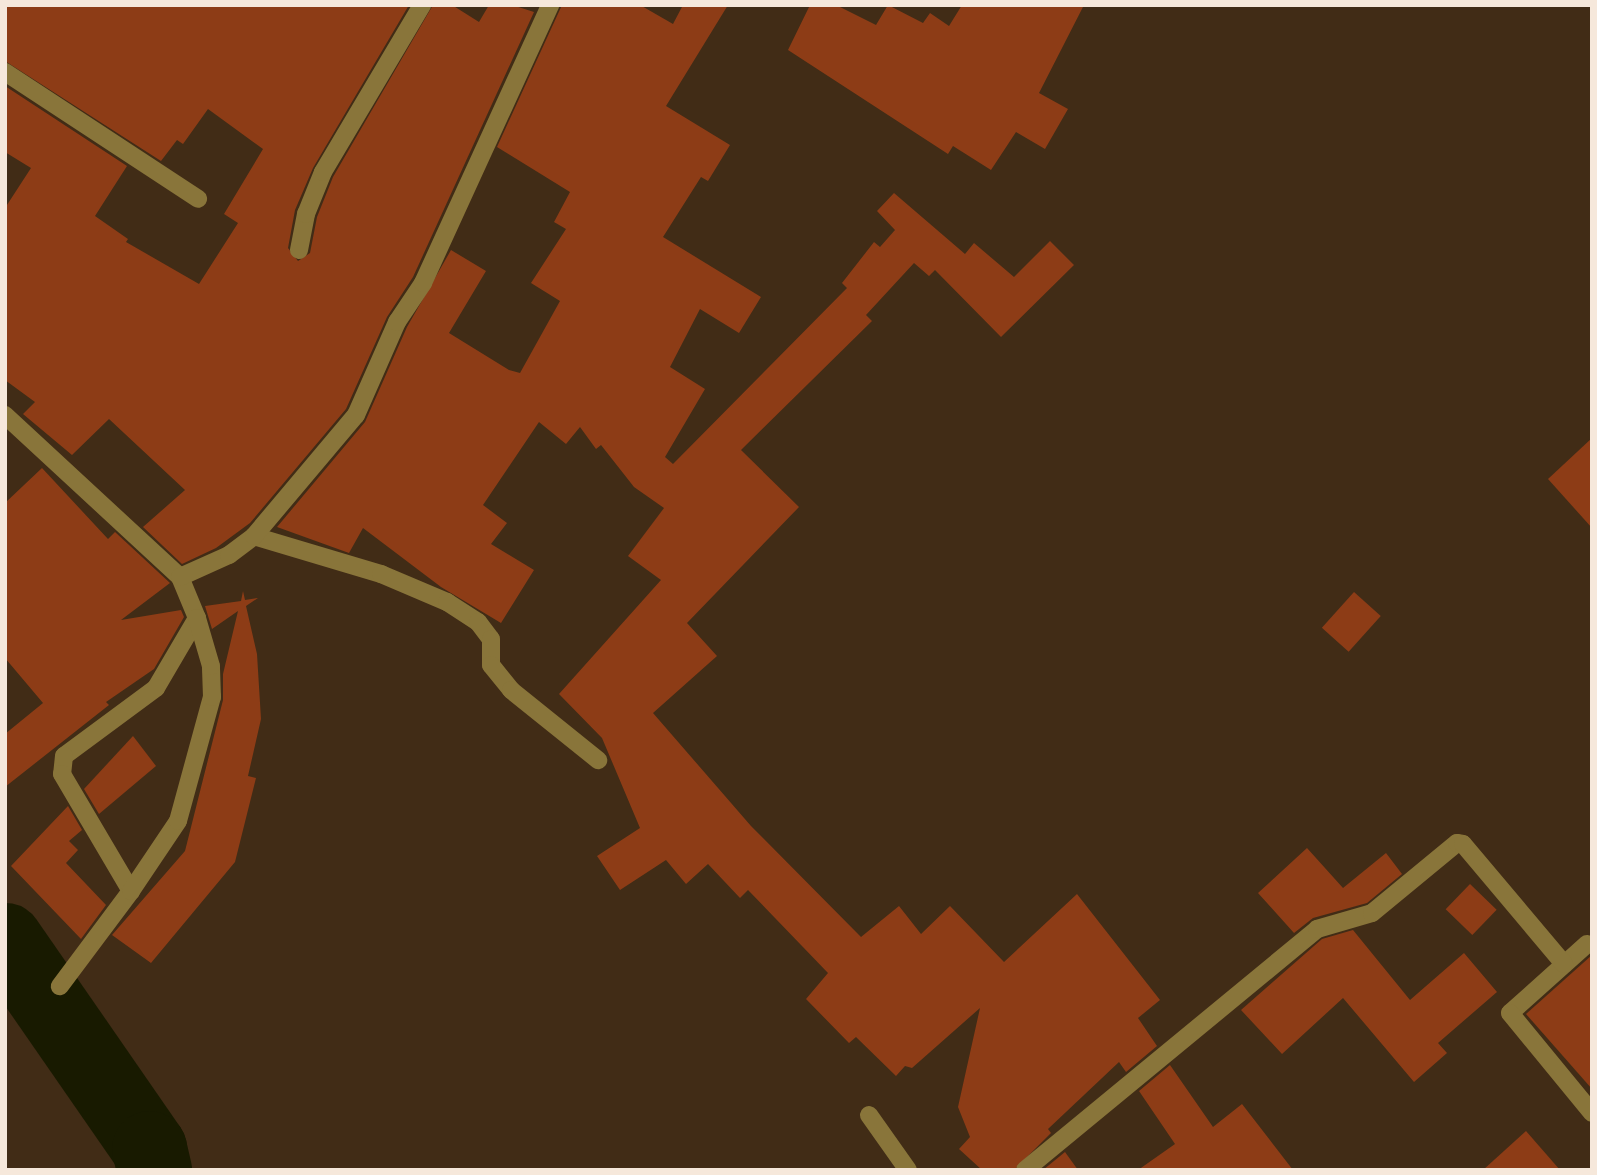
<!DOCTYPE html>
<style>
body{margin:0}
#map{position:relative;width:1597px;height:1175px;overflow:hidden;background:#412c16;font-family:Ubuntu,sans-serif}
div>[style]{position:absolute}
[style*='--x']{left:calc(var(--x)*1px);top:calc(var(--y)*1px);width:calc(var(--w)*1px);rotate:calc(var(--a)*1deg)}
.river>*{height:75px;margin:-37.5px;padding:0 37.5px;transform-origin:37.5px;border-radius:37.5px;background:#181a00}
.building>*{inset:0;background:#8d3c16;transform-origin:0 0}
.minor>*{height:18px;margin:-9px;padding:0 9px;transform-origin:9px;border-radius:9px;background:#89753a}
span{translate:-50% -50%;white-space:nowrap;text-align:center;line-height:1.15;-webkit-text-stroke:5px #20170d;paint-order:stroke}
.frame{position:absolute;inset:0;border:7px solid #f6e8db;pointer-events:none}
</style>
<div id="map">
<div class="river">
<i style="--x:5;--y:940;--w:253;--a:55.3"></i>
<i style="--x:149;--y:1148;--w:23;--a:77"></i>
</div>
<div class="building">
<i style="clip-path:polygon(5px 5px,409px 5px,313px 168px,295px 210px,288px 248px,298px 261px,310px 253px,317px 217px,333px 177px,433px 5px,452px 5px,479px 22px,489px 5px,512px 5px,534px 12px,413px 277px,387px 317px,346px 409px,250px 523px,216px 548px,182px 564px,143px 527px,185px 490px,109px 419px,72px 455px,23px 414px,35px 402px,5px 380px,5px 208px,31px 168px,5px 152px,5px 86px,127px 166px,95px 216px,128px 239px,126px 242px,199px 284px,238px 223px,224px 214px,263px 149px,208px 109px,183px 144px,177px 140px,161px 161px,5px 61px)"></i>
<i style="clip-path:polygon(562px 5px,640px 5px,673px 24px,683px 5px,728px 5px,666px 106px,730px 145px,708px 181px,701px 177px,663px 237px,761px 297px,739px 333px,700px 309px,670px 367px,705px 389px,665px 457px,673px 464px,847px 288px,842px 283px,874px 242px,880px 247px,895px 230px,877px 211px,894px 193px,965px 254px,974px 243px,1014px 277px,1050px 241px,1074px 265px,1001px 337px,935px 270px,929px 276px,914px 263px,866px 315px,872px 321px,741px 450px,799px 507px,687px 623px,717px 656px,653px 713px,751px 826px,861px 937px,899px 906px,921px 934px,950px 906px,1004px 962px,1077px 894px,1160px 1000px,1138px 1018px,1157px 1046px,1126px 1072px,1119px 1062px,1048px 1129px,1051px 1133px,1014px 1170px,982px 1170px,959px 1149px,970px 1137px,958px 1107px,980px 1008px,912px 1068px,905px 1066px,896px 1076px,856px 1037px,849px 1043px,806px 999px,828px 973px,748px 890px,740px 898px,708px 864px,686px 884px,666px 860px,620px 890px,597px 856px,640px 828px,602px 738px,559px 694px,661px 580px,628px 556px,664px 508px,634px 487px,601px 445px,596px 449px,580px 427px,566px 444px,539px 422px,483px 505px,507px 523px,491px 544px,534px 570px,501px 623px,441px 587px,363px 528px,349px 553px,277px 527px,365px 422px,407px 327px,451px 250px,486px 271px,449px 333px,509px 370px,520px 373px,560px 301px,531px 283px,566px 229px,554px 222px,570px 192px,497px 147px)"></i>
<i style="clip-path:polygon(810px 5px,836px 5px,876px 25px,888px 5px,923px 23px,930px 13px,949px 26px,962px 5px,1084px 5px,1039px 93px,1068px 109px,1045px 149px,1016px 132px,991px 170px,953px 146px,948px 154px,788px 50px)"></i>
<i style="clip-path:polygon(1592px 438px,1592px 528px,1548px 479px)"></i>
<i style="clip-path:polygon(42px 468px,108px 539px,115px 532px,170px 583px,121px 620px,181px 610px,184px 617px,154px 669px,106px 702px,109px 705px,5px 787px,5px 734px,43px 703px,5px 658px,5px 503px)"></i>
<i style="clip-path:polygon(243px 591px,245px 600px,258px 598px,246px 606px,257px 654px,261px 719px,248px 776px,256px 778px,235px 862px,151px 963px,112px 935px,185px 851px,223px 700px,223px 674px,238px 611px,212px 629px,205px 606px,241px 601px)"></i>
<i style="left:1354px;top:592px;width:36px;height:48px;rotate:42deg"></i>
<i style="clip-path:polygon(133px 736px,156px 766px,99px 814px,84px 789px)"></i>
<i style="clip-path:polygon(68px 806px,82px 830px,69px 841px,78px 850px,66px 863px,106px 905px,81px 939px,11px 866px)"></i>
<i style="clip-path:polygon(1307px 848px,1343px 888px,1386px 853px,1402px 874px,1367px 903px,1313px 918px,1294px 933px,1258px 893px)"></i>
<i style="left:1470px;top:884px;width:37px;height:35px;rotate:44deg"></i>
<i style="clip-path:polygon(1353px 930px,1410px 1000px,1464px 953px,1497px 992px,1438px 1043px,1447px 1053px,1414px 1082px,1343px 998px,1282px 1054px,1241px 1010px,1322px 939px)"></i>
<i style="clip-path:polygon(1592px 955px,1592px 1089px,1526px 1014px)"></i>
<i style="clip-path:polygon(1170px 1065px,1213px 1127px,1242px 1104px,1293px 1170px,1138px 1170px,1175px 1144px,1139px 1091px)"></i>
<i style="clip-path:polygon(1526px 1131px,1560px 1170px,1483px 1170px)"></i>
<i style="clip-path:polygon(1065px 1152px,1078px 1170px,1043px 1170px)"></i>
</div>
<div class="minor">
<i style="--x:5;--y:72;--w:231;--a:33.3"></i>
<i style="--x:299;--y:250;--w:37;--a:-79"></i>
<i style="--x:306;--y:214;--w:45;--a:-68"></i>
<i style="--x:323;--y:172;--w:194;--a:-59.3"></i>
<i style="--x:5;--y:415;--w:238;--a:42.8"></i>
<i style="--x:180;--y:577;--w:44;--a:67.5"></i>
<i style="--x:197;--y:618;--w:81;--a:120.4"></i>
<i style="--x:156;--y:688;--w:114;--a:143.5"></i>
<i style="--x:64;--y:756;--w:18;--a:96"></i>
<i style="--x:62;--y:774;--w:136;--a:59.5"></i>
<i style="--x:131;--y:891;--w:119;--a:126.8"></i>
<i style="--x:254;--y:536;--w:133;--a:16.7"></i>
<i style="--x:381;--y:574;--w:72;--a:23"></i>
<i style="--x:447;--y:602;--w:37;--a:33"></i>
<i style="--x:478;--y:622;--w:21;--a:53"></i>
<i style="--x:491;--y:639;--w:26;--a:90"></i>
<i style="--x:491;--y:665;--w:32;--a:51"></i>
<i style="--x:511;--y:690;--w:112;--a:38.8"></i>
<i style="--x:180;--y:577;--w:54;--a:-24.2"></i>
<i style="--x:229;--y:555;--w:31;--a:-37"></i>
<i style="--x:254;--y:536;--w:158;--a:-49.9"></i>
<i style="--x:356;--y:415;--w:102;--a:-66.2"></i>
<i style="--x:397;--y:322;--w:47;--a:-56.3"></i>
<i style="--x:423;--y:283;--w:306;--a:-65.4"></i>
<i style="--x:131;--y:891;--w:84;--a:-56.1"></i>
<i style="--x:178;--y:821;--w:129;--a:-74.7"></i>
<i style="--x:212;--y:697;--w:31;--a:-92"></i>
<i style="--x:211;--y:666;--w:50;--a:-106.3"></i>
<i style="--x:1587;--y:944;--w:103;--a:138.1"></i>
<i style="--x:1510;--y:1013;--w:129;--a:50.6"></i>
<i style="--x:869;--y:1115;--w:67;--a:54.7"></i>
<i style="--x:1025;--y:1170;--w:379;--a:-39.5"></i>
<i style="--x:1317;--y:929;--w:57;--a:-16.2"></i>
<i style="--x:1372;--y:913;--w:110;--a:-39.5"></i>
<i style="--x:1457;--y:843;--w:6;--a:9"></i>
<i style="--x:1463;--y:844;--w:157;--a:49.9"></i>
</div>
<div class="frame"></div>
</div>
